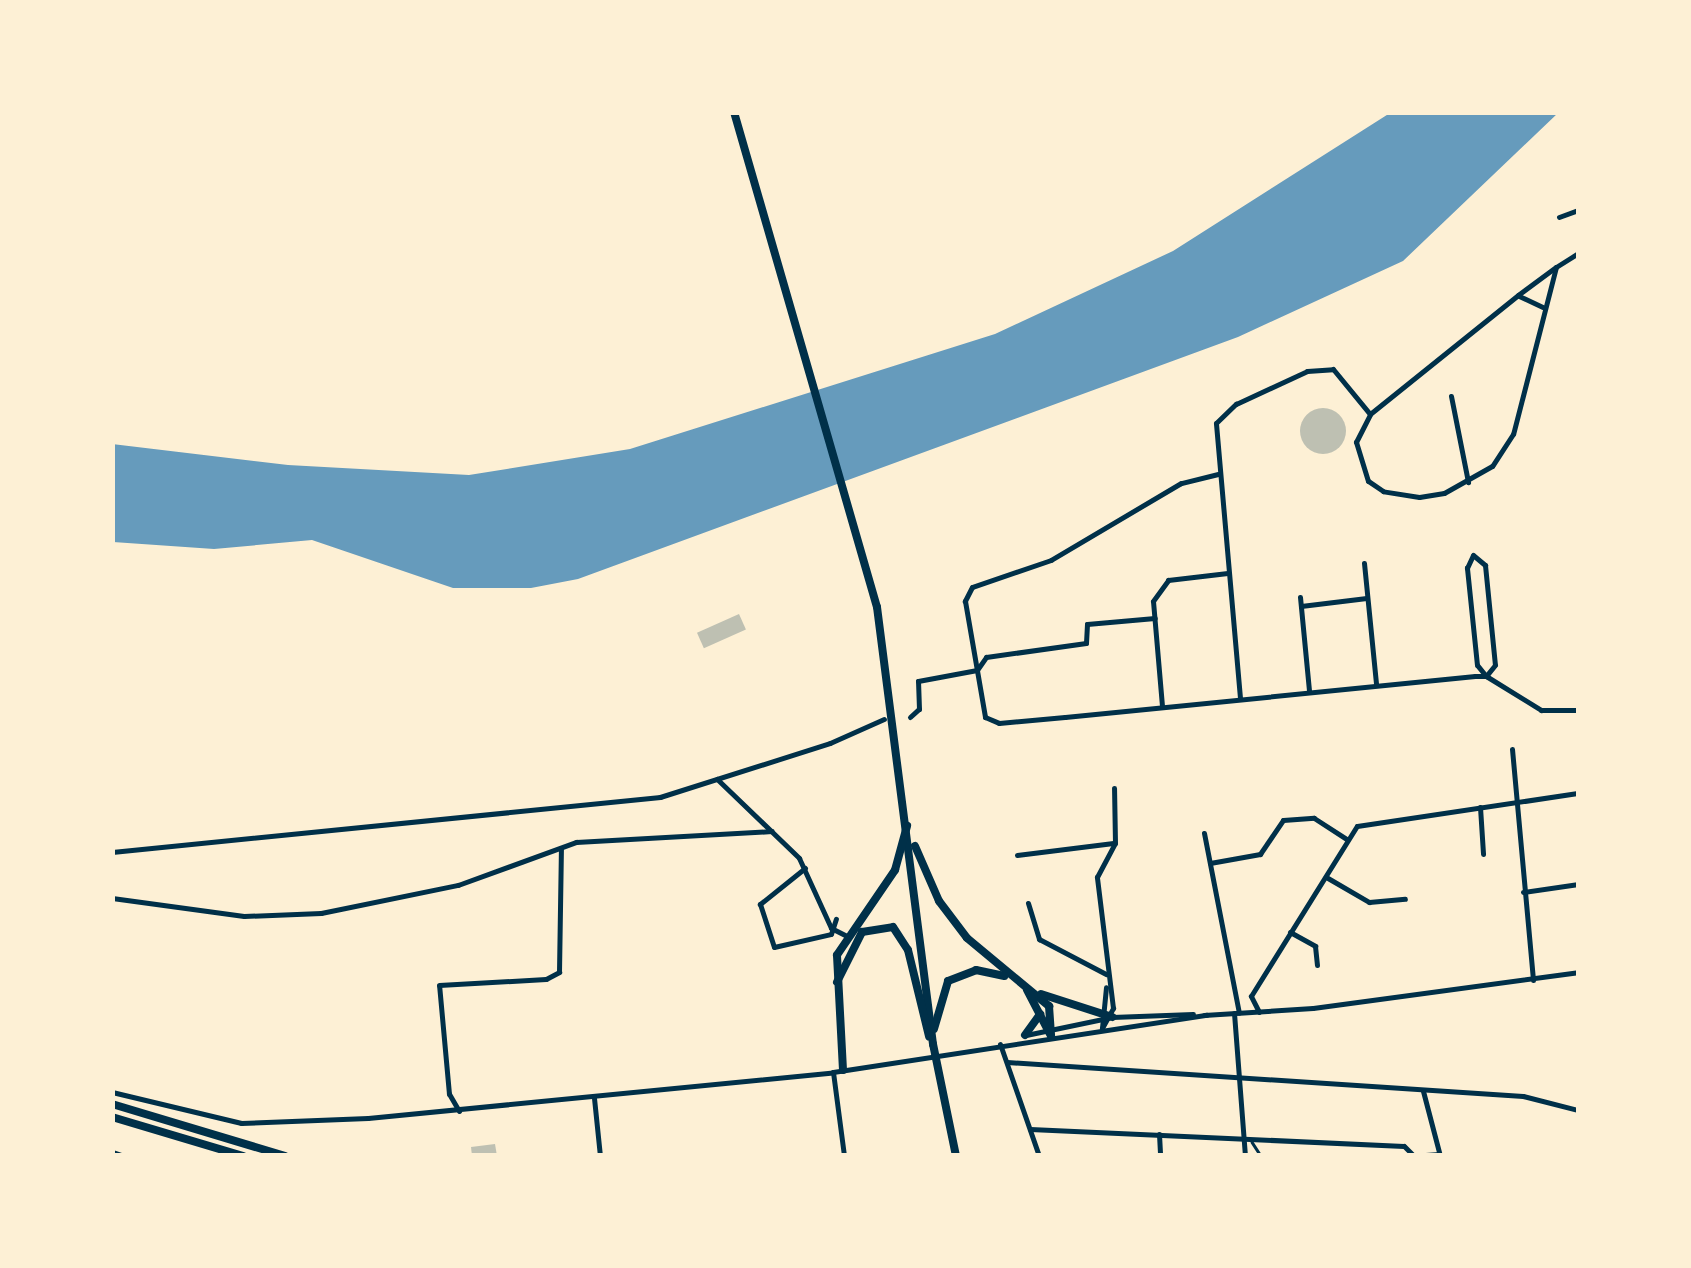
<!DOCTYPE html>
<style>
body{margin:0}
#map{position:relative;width:1691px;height:1268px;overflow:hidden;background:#fdf0d5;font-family:Figtree,sans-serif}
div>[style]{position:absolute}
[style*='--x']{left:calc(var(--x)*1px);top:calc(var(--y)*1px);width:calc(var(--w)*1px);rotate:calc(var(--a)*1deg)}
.water>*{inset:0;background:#669bbc}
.building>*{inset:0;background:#bec0b2;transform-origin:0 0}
.round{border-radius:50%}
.service>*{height:2.5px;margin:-1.25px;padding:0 1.25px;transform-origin:1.25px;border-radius:1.25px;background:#003049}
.minor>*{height:5px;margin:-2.5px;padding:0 2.5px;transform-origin:2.5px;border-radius:2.5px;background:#003049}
.tertiary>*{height:5px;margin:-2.5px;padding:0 2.5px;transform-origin:2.5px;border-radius:2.5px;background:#003049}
.primary>*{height:8px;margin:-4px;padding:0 4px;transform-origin:4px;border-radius:4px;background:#003049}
.trunk>*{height:8px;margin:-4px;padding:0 4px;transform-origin:4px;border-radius:4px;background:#003049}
span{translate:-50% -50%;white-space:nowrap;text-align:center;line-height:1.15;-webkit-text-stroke:9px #fdf0d5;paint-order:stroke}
.frame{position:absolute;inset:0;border:115px solid #fdf0d5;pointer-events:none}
</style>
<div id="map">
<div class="water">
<i style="clip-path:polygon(1390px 113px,1558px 113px,1403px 261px,1238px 337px,578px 579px,531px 588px,453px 588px,312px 540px,214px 549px,113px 542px,112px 444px,288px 465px,469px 475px,630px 449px,995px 334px,1173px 251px)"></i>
</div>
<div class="building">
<i class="round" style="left:1300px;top:408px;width:46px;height:46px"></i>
<i style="left:739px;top:614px;width:17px;height:46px;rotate:66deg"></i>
<i style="clip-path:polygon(495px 1144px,497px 1156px,472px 1156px,471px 1147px)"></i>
</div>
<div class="service">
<i style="--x:1252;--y:1142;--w:17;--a:57"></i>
</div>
<div class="minor">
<i style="--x:1559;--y:217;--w:20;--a:-20"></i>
<i style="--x:1556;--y:267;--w:172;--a:104.4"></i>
<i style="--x:1513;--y:434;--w:38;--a:123"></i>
<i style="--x:1492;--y:466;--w:55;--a:150.6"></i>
<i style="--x:1444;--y:493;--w:25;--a:171"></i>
<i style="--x:1419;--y:497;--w:36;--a:-171"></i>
<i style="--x:1383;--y:491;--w:18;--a:-146"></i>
<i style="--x:1368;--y:481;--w:41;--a:-107.1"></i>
<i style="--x:1356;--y:442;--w:31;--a:-63"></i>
<i style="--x:1370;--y:414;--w:190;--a:-38.8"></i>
<i style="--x:1518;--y:295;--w:47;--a:-36.4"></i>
<i style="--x:1556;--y:267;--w:26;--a:-32"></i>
<i style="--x:1519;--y:296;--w:26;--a:25"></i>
<i style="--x:1451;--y:396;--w:88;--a:78.8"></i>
<i style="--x:1218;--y:474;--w:38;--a:166"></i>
<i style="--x:1181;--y:483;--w:151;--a:149.4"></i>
<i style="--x:1051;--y:560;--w:83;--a:161.1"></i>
<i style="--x:972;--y:587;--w:16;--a:117"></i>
<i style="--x:965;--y:601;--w:118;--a:80.2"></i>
<i style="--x:985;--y:717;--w:15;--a:23"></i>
<i style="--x:999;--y:723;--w:66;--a:-5.2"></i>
<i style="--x:1065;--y:717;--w:412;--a:-5.7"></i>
<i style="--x:1475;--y:676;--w:11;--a:0"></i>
<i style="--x:1486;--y:676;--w:65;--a:31.7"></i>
<i style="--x:1541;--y:710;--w:37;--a:0"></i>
<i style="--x:1473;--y:555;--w:16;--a:40"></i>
<i style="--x:1485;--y:565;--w:100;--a:84.3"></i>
<i style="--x:1495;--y:665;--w:14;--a:129"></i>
<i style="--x:1486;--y:676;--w:14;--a:-129"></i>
<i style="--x:1477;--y:665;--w:98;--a:-95.9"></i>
<i style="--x:1467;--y:568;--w:14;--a:-65"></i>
<i style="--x:1364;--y:563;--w:122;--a:84.3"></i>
<i style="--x:1300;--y:597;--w:94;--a:84.5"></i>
<i style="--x:1301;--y:606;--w:66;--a:-6.9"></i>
<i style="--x:1240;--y:698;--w:276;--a:-95"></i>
<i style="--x:1216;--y:423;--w:28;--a:-44"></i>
<i style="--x:1236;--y:404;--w:78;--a:-24.9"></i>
<i style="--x:1307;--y:371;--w:26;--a:-4"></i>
<i style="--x:1333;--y:369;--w:58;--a:50.6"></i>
<i style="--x:1162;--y:706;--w:105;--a:-94.9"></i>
<i style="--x:1153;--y:601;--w:26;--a:-54"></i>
<i style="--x:1168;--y:580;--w:60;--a:-6.7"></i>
<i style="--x:910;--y:717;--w:12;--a:-42"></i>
<i style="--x:919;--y:709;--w:28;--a:-92"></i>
<i style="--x:918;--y:681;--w:60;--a:-10.6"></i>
<i style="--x:977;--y:670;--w:16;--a:-55"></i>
<i style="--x:986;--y:657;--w:101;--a:-8"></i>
<i style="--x:1086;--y:643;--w:19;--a:-87"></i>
<i style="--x:1087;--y:624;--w:68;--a:-5"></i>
<i style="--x:1512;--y:749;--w:232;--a:84.8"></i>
<i style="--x:717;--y:779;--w:114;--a:43.9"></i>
<i style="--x:799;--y:858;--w:77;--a:65.4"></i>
<i style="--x:831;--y:928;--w:20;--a:27"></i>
<i style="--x:1480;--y:807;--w:47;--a:86.3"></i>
<i style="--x:1204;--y:833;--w:183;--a:79"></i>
<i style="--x:112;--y:852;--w:551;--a:-5.73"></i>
<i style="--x:660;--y:797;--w:178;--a:-17.6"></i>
<i style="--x:830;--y:743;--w:59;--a:-24"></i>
<i style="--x:1017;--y:855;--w:97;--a:-7.1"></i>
<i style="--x:1210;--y:863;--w:51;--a:-10.2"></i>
<i style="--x:1260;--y:854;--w:41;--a:-55.9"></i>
<i style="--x:1283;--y:820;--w:31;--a:-4"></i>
<i style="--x:1314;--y:818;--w:38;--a:33"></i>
<i style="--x:805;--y:868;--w:58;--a:141.3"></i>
<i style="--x:760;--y:904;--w:45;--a:72"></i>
<i style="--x:774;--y:947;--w:58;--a:-12.8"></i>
<i style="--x:831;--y:934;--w:16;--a:-72"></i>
<i style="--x:1326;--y:877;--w:50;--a:30.2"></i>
<i style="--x:1369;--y:902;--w:36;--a:-5"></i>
<i style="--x:1523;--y:892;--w:56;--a:-8.3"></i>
<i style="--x:112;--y:898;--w:133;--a:7.8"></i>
<i style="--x:244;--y:916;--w:77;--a:-2.2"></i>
<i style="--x:321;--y:913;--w:140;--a:-11.6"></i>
<i style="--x:458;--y:885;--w:126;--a:-20"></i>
<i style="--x:576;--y:842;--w:196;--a:-3.2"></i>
<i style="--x:1028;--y:903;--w:38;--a:73"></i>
<i style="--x:1039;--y:939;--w:76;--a:27.6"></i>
<i style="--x:1290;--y:932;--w:29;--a:29"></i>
<i style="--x:1315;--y:946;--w:19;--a:84"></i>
<i style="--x:1259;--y:1012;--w:18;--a:-117"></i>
<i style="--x:1251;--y:996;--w:200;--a:-58.1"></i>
<i style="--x:1357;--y:826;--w:223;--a:-8.5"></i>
<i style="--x:1234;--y:1013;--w:143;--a:85.6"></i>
<i style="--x:1102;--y:1028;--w:23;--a:-61"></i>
<i style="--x:1113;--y:1008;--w:132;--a:-97"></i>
<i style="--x:1097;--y:877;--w:38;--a:-62"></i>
<i style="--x:1115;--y:843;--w:55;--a:-91"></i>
<i style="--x:1102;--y:1028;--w:41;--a:-84.4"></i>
<i style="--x:1000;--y:1044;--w:119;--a:70.8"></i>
<i style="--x:1007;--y:1062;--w:517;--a:3.77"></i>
<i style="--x:1523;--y:1096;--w:57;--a:14.3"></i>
<i style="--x:833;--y:1072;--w:85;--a:82.5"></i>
<i style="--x:1423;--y:1091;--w:67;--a:75.3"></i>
<i style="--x:594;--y:1098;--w:58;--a:84.1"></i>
<i style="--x:459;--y:1111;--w:20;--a:-120"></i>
<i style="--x:449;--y:1094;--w:109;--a:-95.2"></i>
<i style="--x:439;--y:985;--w:107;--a:-3.2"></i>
<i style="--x:546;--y:979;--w:15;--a:-28"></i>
<i style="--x:559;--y:972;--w:124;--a:-89.1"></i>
<i style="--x:1030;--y:1129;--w:374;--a:2.6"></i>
<i style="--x:1404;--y:1146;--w:13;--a:45"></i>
<i style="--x:1159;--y:1134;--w:22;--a:87"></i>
<i style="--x:112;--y:1152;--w:13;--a:18"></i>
<i style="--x:1412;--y:1156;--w:27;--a:-4"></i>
</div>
<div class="tertiary">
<i style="--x:1204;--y:1015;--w:109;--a:-3.7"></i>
<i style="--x:1313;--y:1008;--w:267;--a:-7.7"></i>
<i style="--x:1026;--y:1035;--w:88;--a:-11.8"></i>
<i style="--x:1112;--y:1017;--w:81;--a:-2.1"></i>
<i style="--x:112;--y:1092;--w:133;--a:13.5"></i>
<i style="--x:241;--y:1123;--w:127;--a:-2.3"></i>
<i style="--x:368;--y:1118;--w:467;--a:-5.6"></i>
<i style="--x:833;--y:1072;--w:378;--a:-8.7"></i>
</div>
<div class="primary">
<i style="--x:734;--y:112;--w:515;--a:73.89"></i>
<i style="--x:877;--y:607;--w:441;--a:82.7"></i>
<i style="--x:933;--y:1044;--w:114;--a:78.4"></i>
<i style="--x:915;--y:846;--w:60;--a:66.4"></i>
<i style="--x:939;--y:901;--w:46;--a:52.9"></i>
<i style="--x:967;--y:938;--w:107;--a:39.7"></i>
<i style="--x:1049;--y:1006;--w:30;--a:86"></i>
<i style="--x:837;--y:982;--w:56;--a:-63.4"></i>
<i style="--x:862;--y:932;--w:31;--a:-9"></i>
<i style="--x:893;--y:927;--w:27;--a:57"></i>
<i style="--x:908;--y:950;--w:89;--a:76.3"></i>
<i style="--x:1027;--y:990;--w:50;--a:62.4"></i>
<i style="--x:1041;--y:994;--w:75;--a:17.9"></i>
<i style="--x:934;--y:1029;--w:50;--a:-73.7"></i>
<i style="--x:948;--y:981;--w:30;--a:-21"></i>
<i style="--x:976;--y:970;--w:29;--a:12"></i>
<i style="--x:1025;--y:1035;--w:26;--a:-54"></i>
<i style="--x:843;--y:1070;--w:115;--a:-93"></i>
<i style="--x:837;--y:955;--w:103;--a:-55.7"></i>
<i style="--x:895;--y:870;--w:46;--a:-74.7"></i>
</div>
<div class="trunk">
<i style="--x:112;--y:1104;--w:181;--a:16.7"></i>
<i style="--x:112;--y:1117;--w:137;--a:16.6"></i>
</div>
<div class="frame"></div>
</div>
